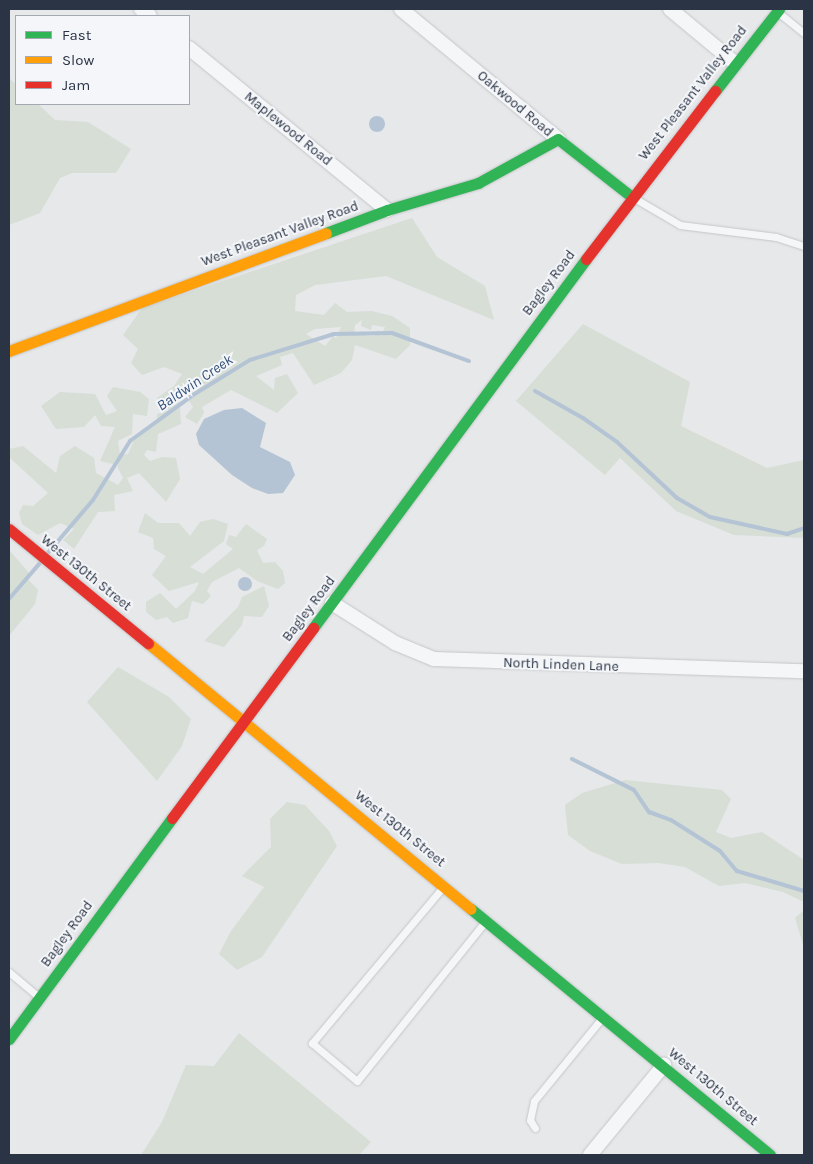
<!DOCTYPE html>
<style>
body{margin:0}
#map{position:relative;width:813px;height:1164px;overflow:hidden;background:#e6e8ea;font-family:Karla,sans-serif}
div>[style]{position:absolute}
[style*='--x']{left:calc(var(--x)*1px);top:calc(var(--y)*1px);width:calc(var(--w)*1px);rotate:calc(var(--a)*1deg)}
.green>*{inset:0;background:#d6ded6}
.water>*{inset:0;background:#b4c4d5}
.round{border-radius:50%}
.stream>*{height:4px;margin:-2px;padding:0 2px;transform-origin:2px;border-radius:2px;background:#b4c4d5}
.roads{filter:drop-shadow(0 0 1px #c4c6c8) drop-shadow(0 0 1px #c4c6c8)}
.lane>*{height:7px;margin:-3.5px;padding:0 3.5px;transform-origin:3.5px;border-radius:3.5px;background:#f5f6f7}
.street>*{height:14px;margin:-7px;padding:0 7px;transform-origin:7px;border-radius:7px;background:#f5f6f7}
.fast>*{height:11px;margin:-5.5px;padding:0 5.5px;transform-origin:5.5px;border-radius:5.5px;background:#30b455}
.slow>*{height:11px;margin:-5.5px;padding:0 5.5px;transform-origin:5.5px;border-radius:5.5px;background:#ff9f0a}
.jam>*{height:11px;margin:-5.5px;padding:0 5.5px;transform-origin:5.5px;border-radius:5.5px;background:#e5322d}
span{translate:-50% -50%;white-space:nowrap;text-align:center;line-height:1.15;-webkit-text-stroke:4px #f4f6f9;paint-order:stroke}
.street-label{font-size:14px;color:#2b3445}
.water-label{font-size:15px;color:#34527a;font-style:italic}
.frame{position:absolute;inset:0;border:10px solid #2b3445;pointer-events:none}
.legend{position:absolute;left:15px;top:15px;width:175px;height:90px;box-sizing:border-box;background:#f4f6f9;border:1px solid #a4a8b1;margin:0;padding:6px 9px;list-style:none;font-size:15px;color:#2b3445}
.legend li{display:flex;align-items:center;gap:10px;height:25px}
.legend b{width:25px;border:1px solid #a4a8b1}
</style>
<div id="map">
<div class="green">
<i style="clip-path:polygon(9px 78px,16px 84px,16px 104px,38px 104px,55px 120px,88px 122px,131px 149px,116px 173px,72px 173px,60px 178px,40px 213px,9px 225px)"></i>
<i style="clip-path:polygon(evenodd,412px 218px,437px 257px,485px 286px,494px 320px,386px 276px,315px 285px,296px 295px,295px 311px,324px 315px,335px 303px,347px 312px,371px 311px,392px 316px,410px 328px,410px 345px,396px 359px,355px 345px,352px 360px,341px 373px,314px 385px,293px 353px,280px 357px,282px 365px,256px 376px,274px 390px,275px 378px,287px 374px,298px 393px,277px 413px,231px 390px,202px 407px,204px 413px,197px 424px,185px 417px,193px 407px,183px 392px,179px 393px,181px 424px,158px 434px,156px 452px,147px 450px,144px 455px,150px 461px,162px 457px,176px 458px,180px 479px,166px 502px,139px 473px,127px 478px,133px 491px,114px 495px,115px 511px,98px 512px,74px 549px,63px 540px,74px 529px,60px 523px,38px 535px,22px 524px,19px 513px,23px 505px,33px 506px,48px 493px,9px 457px,9px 449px,23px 446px,56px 473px,60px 456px,75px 446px,94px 458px,96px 473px,118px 485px,123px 478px,118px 468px,119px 456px,113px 464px,100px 461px,115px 427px,101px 426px,95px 415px,84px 427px,56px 429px,41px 406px,60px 392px,95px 394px,106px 415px,117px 411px,107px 396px,113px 387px,140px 392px,149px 399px,147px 416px,133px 414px,132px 434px,118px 441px,120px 455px,128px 454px,135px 438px,157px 422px,157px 414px,169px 410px,157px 398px,174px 386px,182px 374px,164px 367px,142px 375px,131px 363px,138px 349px,123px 335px,142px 308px,412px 218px,362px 320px,361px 326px,371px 330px,372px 325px,385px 327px,381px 336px,378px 330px,374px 336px,354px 334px,355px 325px,362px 320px,412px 218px,341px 327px,336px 338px,333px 336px,325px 346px,306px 334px,315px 329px,341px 327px)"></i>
<i style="clip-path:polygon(583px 324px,690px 382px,681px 426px,767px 468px,804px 460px,804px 538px,734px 535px,676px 511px,620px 458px,605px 475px,516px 401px)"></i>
<i style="clip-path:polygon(145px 513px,158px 523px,179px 523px,190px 536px,200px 522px,213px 519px,228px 524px,224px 541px,190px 567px,203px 574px,233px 549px,226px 544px,229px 535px,236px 537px,246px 524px,267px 539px,264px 546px,257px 550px,263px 563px,275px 562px,283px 571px,285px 583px,278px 589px,257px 581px,239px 568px,212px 582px,207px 591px,211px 596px,203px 604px,192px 601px,188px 618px,173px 623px,167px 617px,156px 620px,146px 612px,146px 602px,160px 593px,176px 609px,195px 591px,199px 582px,169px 591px,152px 575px,166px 556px,154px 549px,153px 538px,138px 532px)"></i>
<i style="clip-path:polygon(9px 550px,30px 574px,27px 578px,38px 590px,35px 604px,9px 636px)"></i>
<i style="clip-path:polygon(264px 586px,269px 606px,262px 617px,244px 616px,242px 625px,224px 647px,204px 641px,238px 607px,242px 597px)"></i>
<i style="clip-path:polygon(118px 667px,169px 697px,191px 719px,182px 746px,157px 781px,87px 702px)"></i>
<i style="clip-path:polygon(625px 780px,722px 790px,731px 799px,716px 832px,731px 838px,762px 832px,804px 860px,804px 902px,783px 892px,745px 883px,719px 886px,685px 867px,659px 863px,622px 864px,590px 851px,568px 835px,565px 805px,582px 793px)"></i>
<i style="clip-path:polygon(287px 802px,305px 805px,329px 831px,337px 846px,262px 957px,237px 970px,219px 954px,231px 931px,264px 887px,242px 876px,271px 847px,270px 819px)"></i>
<i style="clip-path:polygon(804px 910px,804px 948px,795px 918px)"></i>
<i style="clip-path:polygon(239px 1033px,371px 1142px,359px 1155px,141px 1155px,162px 1122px,186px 1065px,214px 1066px)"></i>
</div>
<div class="water">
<i class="round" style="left:369px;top:116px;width:16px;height:16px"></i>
<i style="clip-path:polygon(242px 408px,266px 423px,260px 447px,290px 462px,295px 475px,283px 493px,268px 494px,252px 488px,232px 475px,199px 445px,196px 434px,204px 419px,224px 410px)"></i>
<i class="round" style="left:238px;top:577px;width:14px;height:14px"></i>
</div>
<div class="stream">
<i style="--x:535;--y:391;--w:55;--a:29.4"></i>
<i style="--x:583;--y:418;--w:42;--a:35.2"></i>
<i style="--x:617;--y:442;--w:82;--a:43"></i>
<i style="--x:677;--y:498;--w:38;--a:30"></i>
<i style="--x:710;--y:517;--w:79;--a:12.4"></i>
<i style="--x:787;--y:534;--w:18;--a:-19"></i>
<i style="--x:47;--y:554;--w:71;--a:-49.6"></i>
<i style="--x:93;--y:500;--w:70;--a:-57.9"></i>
<i style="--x:130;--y:441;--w:78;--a:-36.1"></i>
<i style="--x:193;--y:395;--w:67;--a:-31.6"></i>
<i style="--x:250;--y:360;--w:88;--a:-17.2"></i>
<i style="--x:334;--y:334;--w:58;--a:-1"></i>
<i style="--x:392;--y:333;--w:82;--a:20"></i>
<i style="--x:9;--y:599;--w:48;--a:-49.3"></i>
<i style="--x:572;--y:759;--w:69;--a:26.6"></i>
<i style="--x:634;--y:790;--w:27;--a:56"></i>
<i style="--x:649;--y:812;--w:23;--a:20"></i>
<i style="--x:671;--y:820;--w:58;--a:32.3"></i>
<i style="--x:720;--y:851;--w:26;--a:50"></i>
<i style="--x:737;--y:871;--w:70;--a:16.6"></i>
</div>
<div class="roads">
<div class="lane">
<i style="--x:779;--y:13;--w:32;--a:39"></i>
<i style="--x:634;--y:198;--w:53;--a:30.4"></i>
<i style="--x:680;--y:225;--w:97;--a:7.1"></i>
<i style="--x:776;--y:237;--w:29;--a:18"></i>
<i style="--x:443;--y:887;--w:204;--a:130"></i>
<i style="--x:312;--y:1043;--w:59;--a:40.2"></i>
<i style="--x:357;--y:1081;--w:204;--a:-51.2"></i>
<i style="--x:9;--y:972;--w:39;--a:40"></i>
<i style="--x:535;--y:1128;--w:9;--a:-122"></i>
<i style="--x:530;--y:1120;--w:19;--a:-78"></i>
<i style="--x:534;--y:1101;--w:107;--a:-50.7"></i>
</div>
<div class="street">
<i style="--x:141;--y:9;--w:11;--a:38"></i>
<i style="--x:401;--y:9;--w:204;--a:39.6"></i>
<i style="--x:670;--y:9;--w:85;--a:39.7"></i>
<i style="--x:189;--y:48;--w:256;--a:39.3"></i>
<i style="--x:332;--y:603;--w:75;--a:32.4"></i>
<i style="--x:395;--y:643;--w:42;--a:22.3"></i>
<i style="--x:434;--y:659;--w:370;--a:1.9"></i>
<i style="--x:590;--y:1155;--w:117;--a:-50.6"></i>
</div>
<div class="fast">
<i style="--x:715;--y:91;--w:104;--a:-52"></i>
<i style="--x:326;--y:233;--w:65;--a:-20.7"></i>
<i style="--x:387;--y:210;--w:95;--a:-16.5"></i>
<i style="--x:478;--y:183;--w:91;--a:-28.8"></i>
<i style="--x:558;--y:139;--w:94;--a:38.1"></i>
<i style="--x:313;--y:628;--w:459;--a:-53.5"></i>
<i style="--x:471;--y:909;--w:387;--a:39.4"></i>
<i style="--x:9;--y:1039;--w:275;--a:-53.6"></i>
</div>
<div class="slow">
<i style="--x:9;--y:351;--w:338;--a:-20.4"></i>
<i style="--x:148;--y:643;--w:418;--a:39.5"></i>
</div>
<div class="jam">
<i style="--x:586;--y:259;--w:212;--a:-52.5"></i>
<i style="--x:9;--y:529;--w:180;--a:39.4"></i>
<i style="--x:172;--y:818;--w:237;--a:-53.4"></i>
</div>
</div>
<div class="street-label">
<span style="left:693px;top:93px;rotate:-52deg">West Pleasant Valley Road</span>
<span style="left:515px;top:104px;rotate:40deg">Oakwood Road</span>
<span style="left:288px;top:129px;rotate:39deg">Maplewood Road</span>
<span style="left:280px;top:234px;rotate:-20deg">West Pleasant Valley Road</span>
<span style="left:549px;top:283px;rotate:-53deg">Bagley Road</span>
<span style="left:86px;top:573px;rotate:39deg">West 130th Street</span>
<span style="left:309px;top:609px;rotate:-53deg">Bagley Road</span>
<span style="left:561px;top:665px;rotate:2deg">North Linden Lane</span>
<span style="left:400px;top:829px;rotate:39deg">West 130th Street</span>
<span style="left:67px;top:934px;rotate:-54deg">Bagley Road</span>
<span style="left:713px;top:1087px;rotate:40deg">West 130th Street</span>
</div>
<div class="water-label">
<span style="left:195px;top:383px;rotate:-34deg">Baldwin Creek</span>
</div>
<div class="frame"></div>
<ul class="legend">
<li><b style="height:6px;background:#30b455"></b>Fast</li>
<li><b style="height:6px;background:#ff9f0a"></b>Slow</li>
<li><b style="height:6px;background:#e5322d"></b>Jam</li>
</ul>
</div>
